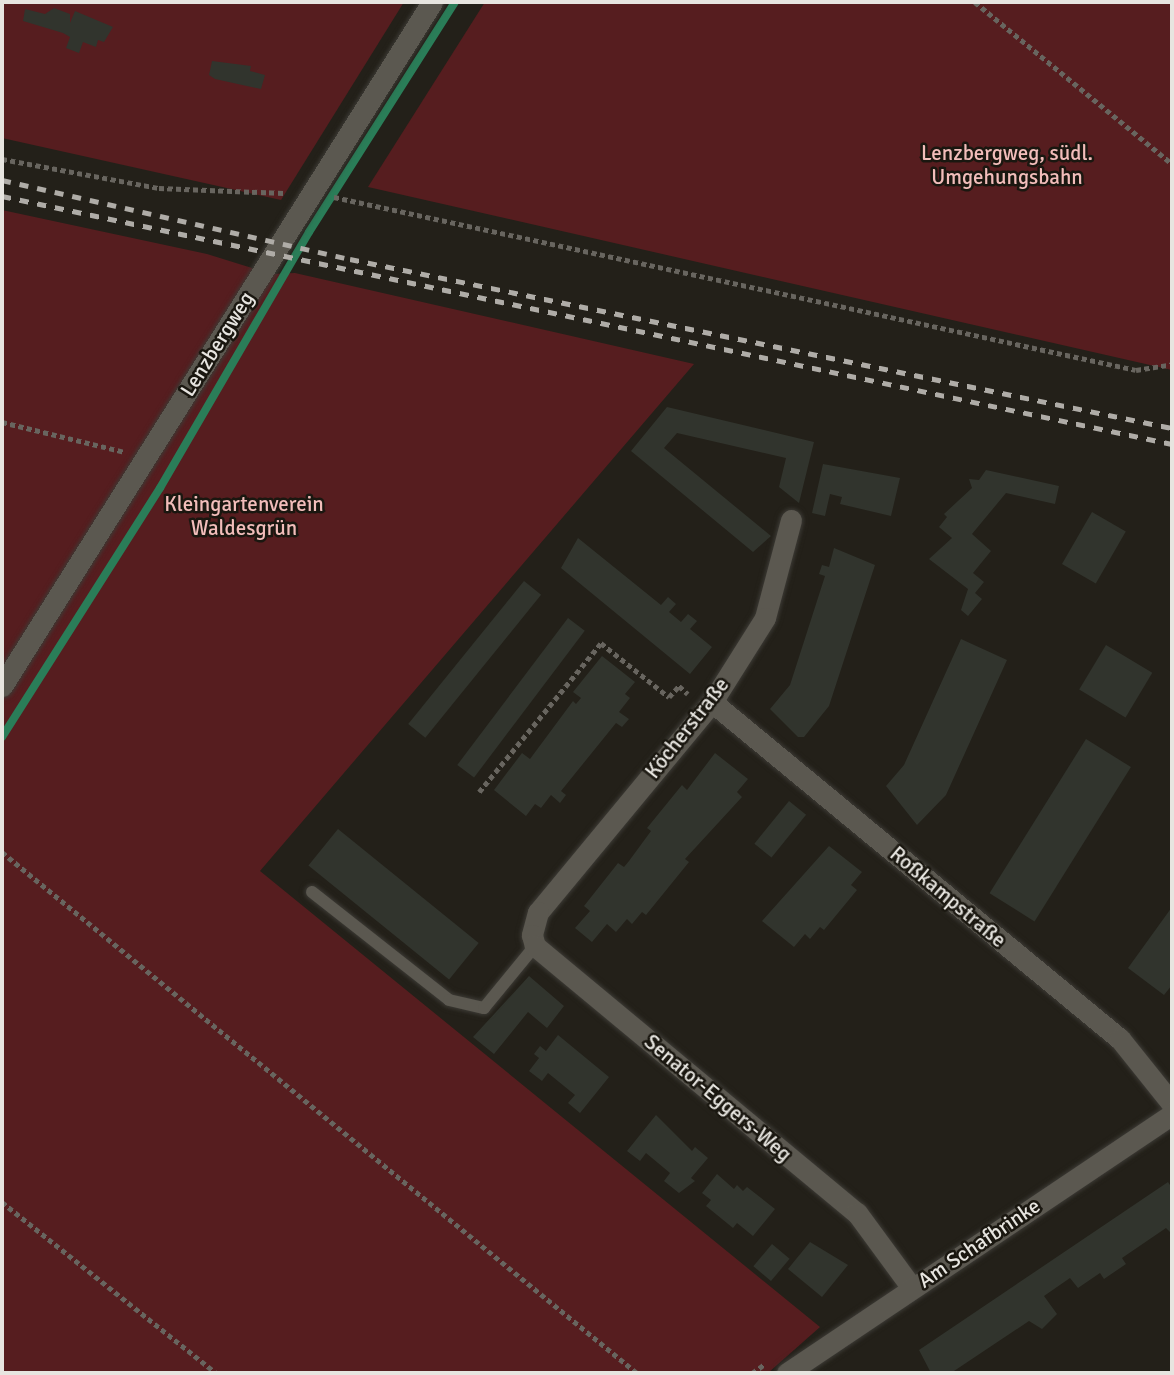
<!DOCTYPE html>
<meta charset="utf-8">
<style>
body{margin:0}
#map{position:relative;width:1174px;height:1375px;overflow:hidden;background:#232019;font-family:Signika,sans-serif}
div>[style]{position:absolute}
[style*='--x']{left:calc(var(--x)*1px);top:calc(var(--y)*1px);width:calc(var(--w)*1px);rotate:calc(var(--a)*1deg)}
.green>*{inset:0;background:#561d1f}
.stream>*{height:8px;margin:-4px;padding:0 4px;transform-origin:4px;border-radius:4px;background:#2a7d58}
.building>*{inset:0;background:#31342d;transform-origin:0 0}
.path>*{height:4.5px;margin-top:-2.25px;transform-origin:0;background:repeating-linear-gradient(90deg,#68655f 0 5px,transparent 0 8.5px)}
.roads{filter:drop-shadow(0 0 2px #3c3a35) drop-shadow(0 0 2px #3c3a35)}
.service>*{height:12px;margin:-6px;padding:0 6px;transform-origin:6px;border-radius:6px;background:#5b5850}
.minor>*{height:21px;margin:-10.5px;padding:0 10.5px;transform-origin:10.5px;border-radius:10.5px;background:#5b5850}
.tertiary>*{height:21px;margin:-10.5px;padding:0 10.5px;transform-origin:10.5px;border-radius:10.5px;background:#5b5850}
.rail>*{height:5px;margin-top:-2.5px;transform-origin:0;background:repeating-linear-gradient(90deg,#afaca7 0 9px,transparent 0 18px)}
span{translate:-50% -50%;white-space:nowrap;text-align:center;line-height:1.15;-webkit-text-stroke:5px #1a1710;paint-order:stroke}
.park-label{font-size:21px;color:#f2bdba}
.street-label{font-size:21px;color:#e7e5e0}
.frame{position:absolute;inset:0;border:4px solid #e7e5e0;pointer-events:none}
</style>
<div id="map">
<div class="green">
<i style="clip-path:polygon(2px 2px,404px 2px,281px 200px,2px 138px)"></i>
<i style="clip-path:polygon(485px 2px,1172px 2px,1172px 370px,368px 187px)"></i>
<i style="clip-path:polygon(2px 210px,207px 254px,271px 274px,295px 273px,694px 364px,260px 871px,820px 1327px,768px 1373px,2px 1373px)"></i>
</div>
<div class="stream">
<i style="--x:2;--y:737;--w:295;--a:-57.6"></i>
<i style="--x:160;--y:488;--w:296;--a:-59.8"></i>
<i style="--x:309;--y:232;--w:272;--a:-57.6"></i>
</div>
<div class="building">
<i style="clip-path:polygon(54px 8px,70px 14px,70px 23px,75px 11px,113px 27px,104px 42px,98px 40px,96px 47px,83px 42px,79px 53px,66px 48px,70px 37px,63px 33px,23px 21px,25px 9px,45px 14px)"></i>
<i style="clip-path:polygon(212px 61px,251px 66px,250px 71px,265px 75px,261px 89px,215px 79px,209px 75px)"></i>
<i style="clip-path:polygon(667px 407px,814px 442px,799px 503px,779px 487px,786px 458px,677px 433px,664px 448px,771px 536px,753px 552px,631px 451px)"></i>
<i style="clip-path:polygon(823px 464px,900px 478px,891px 516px,840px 504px,842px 497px,830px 494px,825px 516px,812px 513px)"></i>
<i style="clip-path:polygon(986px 470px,1059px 486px,1055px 504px,1006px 493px,972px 534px,991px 551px,973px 573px,984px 582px,975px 593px,982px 599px,968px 616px,961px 610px,968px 589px,929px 559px,952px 538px,939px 527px,947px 517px,944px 514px,972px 488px,969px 479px,979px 480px)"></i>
<i style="left:1092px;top:512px;width:39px;height:60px;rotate:30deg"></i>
<i style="clip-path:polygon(578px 538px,661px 605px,668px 597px,676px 604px,669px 612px,681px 622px,688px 614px,697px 621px,690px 629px,712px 647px,690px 674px,561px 568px)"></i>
<i style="clip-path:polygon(834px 548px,875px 565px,829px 706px,804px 737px,798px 737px,770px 709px,790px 685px,825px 576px,819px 574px,822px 565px,829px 567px)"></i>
<i style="left:524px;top:581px;width:22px;height:184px;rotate:39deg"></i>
<i style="left:568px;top:618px;width:21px;height:184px;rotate:37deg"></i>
<i style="clip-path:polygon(961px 639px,1007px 660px,946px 795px,917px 825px,886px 786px,904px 765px)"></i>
<i style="left:1106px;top:645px;width:54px;height:52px;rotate:31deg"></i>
<i style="clip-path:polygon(602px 656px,635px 682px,625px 694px,630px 698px,619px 712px,629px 719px,622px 727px,616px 723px,561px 791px,566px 795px,560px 803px,551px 795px,541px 808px,535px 804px,526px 816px,494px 790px,522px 753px,530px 759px,573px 701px,576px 704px,581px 698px,573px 692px)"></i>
<i style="left:1086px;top:739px;width:53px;height:182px;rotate:32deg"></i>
<i style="clip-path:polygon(715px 753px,748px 779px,737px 792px,742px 797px,685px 859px,689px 862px,646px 915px,642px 912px,632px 924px,627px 919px,616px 932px,607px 924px,592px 942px,575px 928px,590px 911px,584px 906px,618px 863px,624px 867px,629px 861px,651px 831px,647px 828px,682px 785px,687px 790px)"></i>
<i style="left:789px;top:801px;width:22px;height:55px;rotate:39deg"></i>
<i style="left:338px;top:829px;width:181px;height:47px;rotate:39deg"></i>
<i style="clip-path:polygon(829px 846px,862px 872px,851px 885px,857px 890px,824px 930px,820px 927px,810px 939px,805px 934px,794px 947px,762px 921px)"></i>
<i style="clip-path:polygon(1172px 907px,1172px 985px,1164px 995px,1128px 968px)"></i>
<i style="clip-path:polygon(529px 976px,564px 1006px,547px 1028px,528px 1012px,494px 1054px,473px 1037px)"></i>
<i style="clip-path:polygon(558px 1035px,609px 1077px,580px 1113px,568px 1103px,575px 1095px,548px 1073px,542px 1081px,529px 1071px,539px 1058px,534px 1054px,540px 1046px,546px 1051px)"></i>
<i style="clip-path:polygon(656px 1115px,692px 1151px,695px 1147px,708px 1158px,691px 1178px,695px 1181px,679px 1193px,664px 1181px,670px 1173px,646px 1153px,640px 1161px,627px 1151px)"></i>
<i style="clip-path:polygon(717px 1174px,734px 1189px,737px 1185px,743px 1191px,747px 1187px,775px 1209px,753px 1236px,737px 1223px,733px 1228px,706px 1206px,711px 1200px,702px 1193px)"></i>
<i style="clip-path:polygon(1168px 1182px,1172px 1188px,1172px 1234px,1166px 1228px,1122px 1258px,1126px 1264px,1104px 1279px,1100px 1273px,1078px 1288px,1070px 1278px,1044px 1296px,1057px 1314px,1042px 1329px,1029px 1321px,951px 1373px,931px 1373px,919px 1350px)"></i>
<i style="clip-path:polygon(810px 1242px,848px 1265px,822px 1297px,788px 1269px)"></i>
<i style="left:772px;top:1244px;width:23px;height:29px;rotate:40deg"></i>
</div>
<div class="path">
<i style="--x:975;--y:2;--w:255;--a:39.4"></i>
<i style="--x:2;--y:159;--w:160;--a:10.5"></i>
<i style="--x:159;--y:188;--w:125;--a:2.3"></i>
<i style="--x:334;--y:197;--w:820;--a:12.17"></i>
<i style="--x:1136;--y:370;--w:36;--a:-9"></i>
<i style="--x:2;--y:422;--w:127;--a:13.7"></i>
<i style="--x:479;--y:792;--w:193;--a:-50.7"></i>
<i style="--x:601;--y:643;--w:87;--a:38.5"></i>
<i style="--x:669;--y:697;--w:15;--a:-48"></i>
<i style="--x:679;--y:686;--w:12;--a:42"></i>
<i style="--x:2;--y:852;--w:821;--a:39.37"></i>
<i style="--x:2;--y:1202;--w:274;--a:38.6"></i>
<i style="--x:752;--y:1373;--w:16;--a:-35"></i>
</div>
<div class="roads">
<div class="service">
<i style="--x:312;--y:892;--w:174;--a:38.2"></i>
<i style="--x:449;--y:1000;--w:36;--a:13"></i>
<i style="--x:484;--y:1008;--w:80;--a:-50.6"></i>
</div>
<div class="minor">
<i style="--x:791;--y:520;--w:101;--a:104.9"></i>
<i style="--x:765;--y:618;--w:99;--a:122.2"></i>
<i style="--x:712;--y:702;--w:273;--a:129.6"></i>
<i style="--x:538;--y:912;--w:24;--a:105"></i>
<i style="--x:532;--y:935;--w:11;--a:75"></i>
<i style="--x:535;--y:946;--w:418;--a:39.7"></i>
<i style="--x:857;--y:1213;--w:93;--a:53.7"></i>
<i style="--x:2;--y:686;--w:808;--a:-57.84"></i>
<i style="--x:712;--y:702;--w:529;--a:39.56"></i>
<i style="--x:1120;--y:1039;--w:83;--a:51.3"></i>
</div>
<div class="tertiary">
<i style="--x:787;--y:1373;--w:464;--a:-33.9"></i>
</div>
</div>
<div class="rail">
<i style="--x:2;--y:180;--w:357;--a:12.8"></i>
<i style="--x:350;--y:259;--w:839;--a:11.62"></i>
<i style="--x:2;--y:196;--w:1196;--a:11.97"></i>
</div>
<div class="park-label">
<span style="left:1007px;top:165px">Lenzbergweg, südl.<br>Umgehungsbahn</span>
<span style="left:244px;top:516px">Kleingartenverein<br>Waldesgrün</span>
</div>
<div class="street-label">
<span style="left:217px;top:344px;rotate:-58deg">Lenzbergweg</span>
<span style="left:687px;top:728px;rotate:-52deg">Köcherstraße</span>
<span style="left:948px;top:897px;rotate:40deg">Roßkampstraße</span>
<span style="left:718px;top:1098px;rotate:40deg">Senator-Eggers-Weg</span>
<span style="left:979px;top:1243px;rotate:-34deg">Am Schafbrinke</span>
</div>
<div class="frame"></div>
</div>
